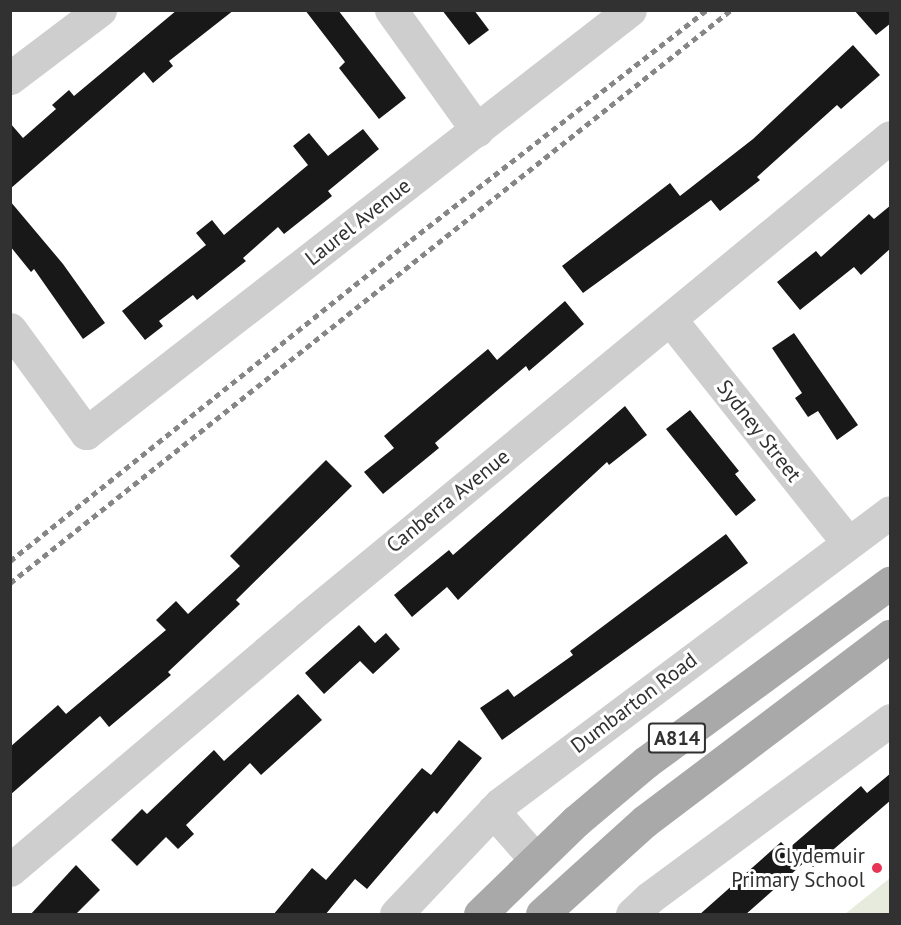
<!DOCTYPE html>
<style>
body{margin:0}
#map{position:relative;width:901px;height:925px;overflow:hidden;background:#fff;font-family:"PT Sans",sans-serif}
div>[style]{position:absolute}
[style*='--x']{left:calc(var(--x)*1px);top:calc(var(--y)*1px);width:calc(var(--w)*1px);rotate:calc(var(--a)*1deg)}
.green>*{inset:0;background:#e6ebdd}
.building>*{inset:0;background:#181818}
.minor>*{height:33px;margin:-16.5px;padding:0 16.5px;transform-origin:16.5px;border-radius:16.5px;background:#cecece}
.major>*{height:33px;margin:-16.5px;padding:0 16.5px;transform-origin:16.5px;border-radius:16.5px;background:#a9a9a9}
.rail>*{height:4.5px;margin-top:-2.25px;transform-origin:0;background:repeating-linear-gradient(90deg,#868686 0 6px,transparent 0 10.5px)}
.dots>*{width:16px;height:16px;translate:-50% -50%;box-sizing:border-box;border:3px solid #fff;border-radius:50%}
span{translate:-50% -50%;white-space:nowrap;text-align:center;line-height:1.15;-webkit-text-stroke:6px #fff;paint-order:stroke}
.shield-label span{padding:2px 4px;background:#fff;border:2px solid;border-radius:4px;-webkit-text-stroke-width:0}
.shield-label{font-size:20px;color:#313131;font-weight:700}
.street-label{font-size:21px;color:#313131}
.poi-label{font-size:21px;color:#313131}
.right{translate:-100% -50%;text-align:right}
.frame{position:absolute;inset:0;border:12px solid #313131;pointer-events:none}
</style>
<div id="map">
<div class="green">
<i style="clip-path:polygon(890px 878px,890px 914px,845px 914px)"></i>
</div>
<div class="building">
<i style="clip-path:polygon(177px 10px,234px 10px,169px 61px,173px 66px,153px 83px,144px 72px,10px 189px,10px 123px,23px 138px,56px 109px,52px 105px,69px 90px,74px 96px)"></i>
<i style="clip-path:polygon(305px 10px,338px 10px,406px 98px,379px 119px,339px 68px,345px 62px)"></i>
<i style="clip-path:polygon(442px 10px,474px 10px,489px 30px,469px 45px)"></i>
<i style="clip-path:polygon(854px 10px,891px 10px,891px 23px,876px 35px)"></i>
<i style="clip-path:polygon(853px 45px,880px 75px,841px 109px,837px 105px,757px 177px,760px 180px,720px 211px,711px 200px,583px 293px,562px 266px,670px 183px,680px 196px,753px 139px)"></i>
<i style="clip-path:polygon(363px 129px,379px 149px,328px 191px,332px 196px,284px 234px,278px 227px,243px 258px,246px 261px,197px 300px,193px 295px,159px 321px,163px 326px,145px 340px,122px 311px,206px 245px,196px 233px,212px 220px,224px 235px,308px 165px,293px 146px,309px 133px,328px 156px)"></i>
<i style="clip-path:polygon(10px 201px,63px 264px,105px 323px,83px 339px,34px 269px,31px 272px,10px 246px)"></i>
<i style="clip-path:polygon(891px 205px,891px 248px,861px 275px,854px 267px,800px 310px,777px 282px,816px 251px,821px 257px,869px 214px,874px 219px)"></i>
<i style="clip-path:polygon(565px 301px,584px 324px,529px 371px,526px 366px,435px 443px,439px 448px,383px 494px,364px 472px,394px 448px,384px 436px,488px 349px,497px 360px)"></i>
<i style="clip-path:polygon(794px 333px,858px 425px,837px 440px,818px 411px,808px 417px,795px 398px,802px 393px,772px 348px)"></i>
<i style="clip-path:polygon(625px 406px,647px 435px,609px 465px,607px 462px,458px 600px,447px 587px,412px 617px,394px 595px,449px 550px,453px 555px)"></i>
<i style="clip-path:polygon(690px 410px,739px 471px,735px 474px,756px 500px,736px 516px,666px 429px)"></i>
<i style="clip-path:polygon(326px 460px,352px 486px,236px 600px,240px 604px,168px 672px,171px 675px,109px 727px,100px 716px,10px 795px,10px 747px,58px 705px,66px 714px,166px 630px,156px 620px,176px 601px,188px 614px,240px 566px,230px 556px)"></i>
<i style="clip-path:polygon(726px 534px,748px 563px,502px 740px,480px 708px,508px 689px,514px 697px,573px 655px,570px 651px)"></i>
<i style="clip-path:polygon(359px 625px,375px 643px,386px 633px,400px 649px,373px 674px,360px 661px,324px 694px,305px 673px)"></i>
<i style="clip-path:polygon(298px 694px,322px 720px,261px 775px,250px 763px,186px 825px,194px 834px,178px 849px,166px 837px,137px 866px,111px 840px,142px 809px,147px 814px,214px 750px,224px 761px)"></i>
<i style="clip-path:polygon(459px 740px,482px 758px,437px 814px,434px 811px,367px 889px,355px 879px,325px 915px,273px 915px,312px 868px,326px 880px,422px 768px,431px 775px)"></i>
<i style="clip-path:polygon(891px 773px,891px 800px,813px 867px,807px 860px,745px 915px,699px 915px,781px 842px,788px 849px,861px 786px,867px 793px)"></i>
<i style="clip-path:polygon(76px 865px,100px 890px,75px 915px,30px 915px)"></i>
</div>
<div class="minor">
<i style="--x:391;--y:10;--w:148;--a:54.4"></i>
<i style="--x:10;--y:78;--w:113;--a:-37.1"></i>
<i style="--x:670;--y:319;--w:286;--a:51.5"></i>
<i style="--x:10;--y:329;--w:129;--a:53.8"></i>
<i style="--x:86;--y:433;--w:689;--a:-37.87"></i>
<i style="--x:493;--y:811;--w:65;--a:48.7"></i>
<i style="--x:10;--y:870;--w:391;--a:-40.3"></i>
<i style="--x:308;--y:617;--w:754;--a:-39.51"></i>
<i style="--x:396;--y:914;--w:151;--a:-46.6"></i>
<i style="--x:500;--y:804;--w:487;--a:-36.8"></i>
<i style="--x:632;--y:914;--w:23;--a:-43"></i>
<i style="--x:649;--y:898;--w:300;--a:-36.4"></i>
</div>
<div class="major">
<i style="--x:480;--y:914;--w:134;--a:-44.1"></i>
<i style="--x:576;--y:821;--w:92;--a:-40.1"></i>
<i style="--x:646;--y:762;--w:303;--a:-36.3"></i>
<i style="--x:542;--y:914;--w:139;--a:-42.1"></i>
<i style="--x:645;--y:821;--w:307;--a:-37.1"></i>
</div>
<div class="rail">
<i style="--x:10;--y:561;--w:514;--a:-38.68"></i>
<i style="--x:411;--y:240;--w:374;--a:-37.9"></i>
<i style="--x:10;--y:583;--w:921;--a:-38.48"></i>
</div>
<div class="dots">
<i style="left:877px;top:868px;background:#e63557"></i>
</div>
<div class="shield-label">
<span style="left:677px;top:738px">A814</span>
</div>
<div class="street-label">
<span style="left:358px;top:222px;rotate:-38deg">Laurel Avenue</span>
<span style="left:759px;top:431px;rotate:52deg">Sydney Street</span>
<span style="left:448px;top:501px;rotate:-39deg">Canberra Avenue</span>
<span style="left:634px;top:703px;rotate:-37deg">Dumbarton Road</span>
</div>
<div class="poi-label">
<span class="right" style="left:865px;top:868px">Clydemuir<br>Primary School</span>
</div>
<div class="frame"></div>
</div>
